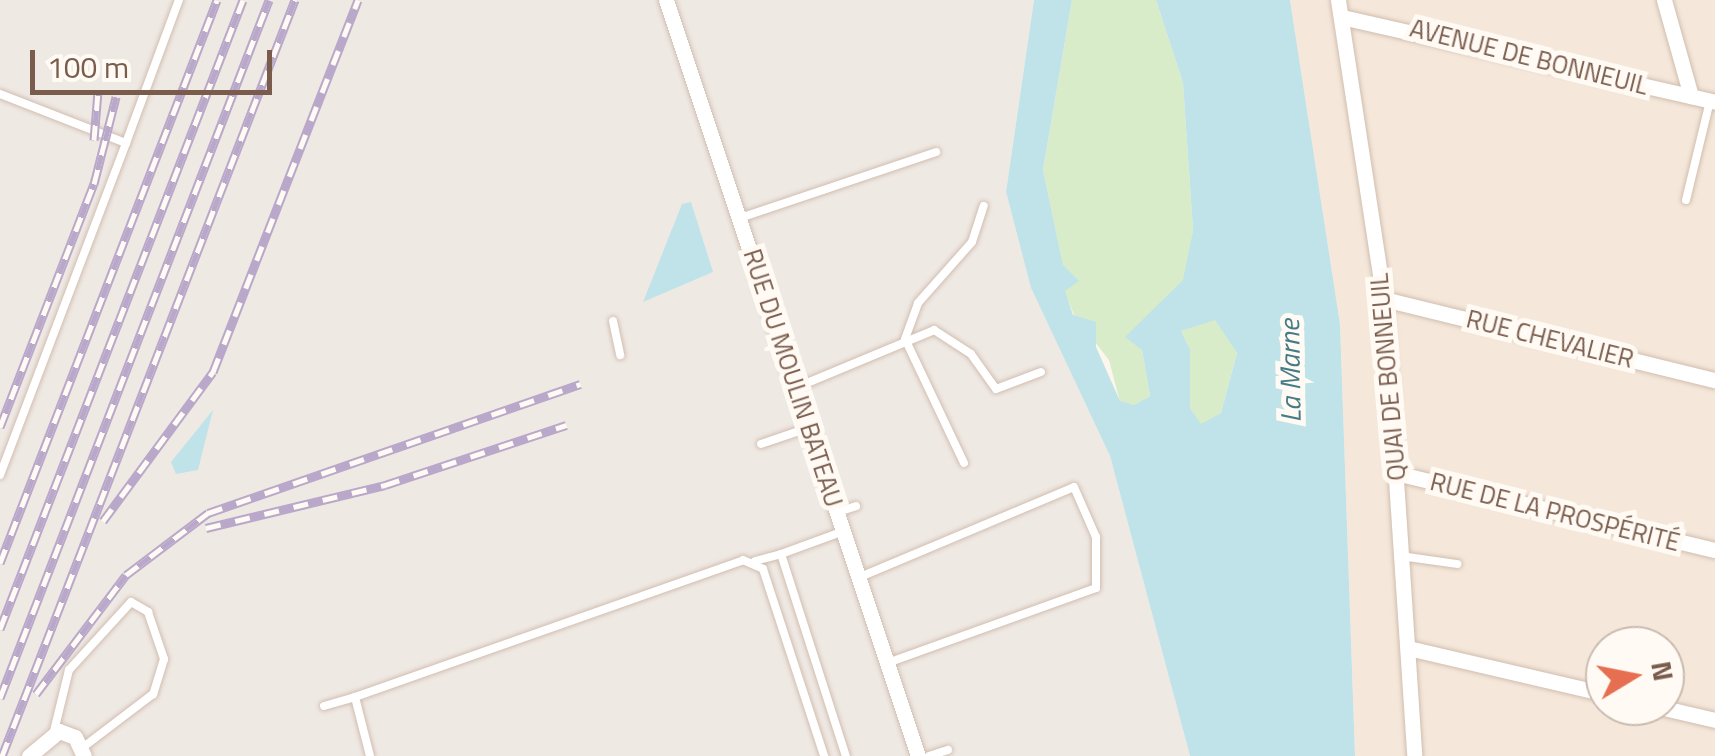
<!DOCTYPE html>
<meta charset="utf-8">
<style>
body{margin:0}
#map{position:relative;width:1715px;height:756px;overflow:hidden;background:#fdf6ec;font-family:"Titillium Web",sans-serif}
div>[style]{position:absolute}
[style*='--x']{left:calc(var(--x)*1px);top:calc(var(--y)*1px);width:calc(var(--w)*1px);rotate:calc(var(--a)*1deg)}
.residential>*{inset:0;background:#f5e8da}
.industrial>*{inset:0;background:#efe9e4}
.green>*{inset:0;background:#d8ecc9}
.water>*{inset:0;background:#bfe3e8}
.roads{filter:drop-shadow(0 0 2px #d1beb0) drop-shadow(0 0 2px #d1beb0)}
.service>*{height:8px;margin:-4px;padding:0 4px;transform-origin:4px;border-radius:4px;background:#fff}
.minor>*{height:15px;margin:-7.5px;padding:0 7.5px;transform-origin:7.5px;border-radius:7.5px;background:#fff}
.rail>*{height:9px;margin-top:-4.5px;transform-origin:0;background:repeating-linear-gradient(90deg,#fffaf3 0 15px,#b9a8c9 0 30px);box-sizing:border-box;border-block:2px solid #b9a8c9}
span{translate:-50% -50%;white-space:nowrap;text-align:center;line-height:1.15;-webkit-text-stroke:10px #fffaf3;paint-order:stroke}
.street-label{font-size:25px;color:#7a5c4d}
.water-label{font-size:28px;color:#437c86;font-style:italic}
.north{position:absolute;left:1585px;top:626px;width:100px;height:100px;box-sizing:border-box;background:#fffaf3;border:2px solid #cabbb1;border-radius:50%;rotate:80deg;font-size:28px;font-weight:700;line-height:40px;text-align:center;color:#7a5c4d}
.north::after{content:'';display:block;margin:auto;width:35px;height:45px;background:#e76f51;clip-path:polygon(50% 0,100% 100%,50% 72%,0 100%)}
.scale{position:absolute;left:30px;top:50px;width:242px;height:45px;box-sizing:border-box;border:5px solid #7a5c4d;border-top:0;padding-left:12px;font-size:30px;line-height:35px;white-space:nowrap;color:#7a5c4d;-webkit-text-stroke:8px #fffaf3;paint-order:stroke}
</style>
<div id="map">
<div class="residential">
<i style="clip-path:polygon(evenodd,1290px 0,1715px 0,1715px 756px,1355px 756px,1340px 324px,1290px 0,1605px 646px,1665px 646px,1665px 706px,1605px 706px,1605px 646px)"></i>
</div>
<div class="industrial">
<i style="clip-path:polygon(0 0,1034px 0,1006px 192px,1031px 288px,1110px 456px,1190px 756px,0 756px)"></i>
</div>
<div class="green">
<i style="clip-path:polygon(1072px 0,1156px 0,1183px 83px,1193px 230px,1184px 280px,1161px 303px,1142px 350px,1150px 396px,1134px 405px,1120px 402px,1109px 360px,1074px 315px,1064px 290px,1078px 281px,1063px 266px,1043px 170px)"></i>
<i style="clip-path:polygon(1215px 319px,1237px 353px,1221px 413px,1201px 425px,1190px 408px,1190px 349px,1181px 331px)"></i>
</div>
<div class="water">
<i style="clip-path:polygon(evenodd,1034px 0,1072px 0,1043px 170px,1063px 265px,1079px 281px,1065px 291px,1073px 315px,1096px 322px,1096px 347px,1120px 401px,1134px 405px,1150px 396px,1142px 350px,1125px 337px,1183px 280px,1193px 230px,1183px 83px,1156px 0,1290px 0,1340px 324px,1355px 756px,1190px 756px,1110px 456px,1031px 288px,1006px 192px,1034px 0,1215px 320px,1237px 353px,1221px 413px,1201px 424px,1190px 408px,1190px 349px,1181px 331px,1215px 320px)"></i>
<i style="clip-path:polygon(691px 202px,713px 272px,643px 302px,682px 204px)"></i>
<i style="clip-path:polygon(213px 410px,198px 470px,176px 474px,171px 462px)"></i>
</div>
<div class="roads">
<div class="service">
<i style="--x:0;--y:94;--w:135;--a:21.3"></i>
<i style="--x:126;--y:143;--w:153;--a:-69.7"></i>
<i style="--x:1686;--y:200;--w:102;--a:-76.4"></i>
<i style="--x:740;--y:218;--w:207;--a:-18.6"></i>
<i style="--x:613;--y:321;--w:35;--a:78"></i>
<i style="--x:795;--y:388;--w:151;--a:-22.6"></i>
<i style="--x:934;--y:330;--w:44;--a:33"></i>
<i style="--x:971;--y:354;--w:43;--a:54.5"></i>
<i style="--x:996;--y:389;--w:48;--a:-20.7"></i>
<i style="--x:761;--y:444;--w:50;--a:-18.8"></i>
<i style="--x:964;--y:463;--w:137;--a:-115.4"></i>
<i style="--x:905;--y:339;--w:38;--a:-70"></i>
<i style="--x:918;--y:303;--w:81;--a:-48.5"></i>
<i style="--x:972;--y:242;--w:38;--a:-72"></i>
<i style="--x:0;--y:475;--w:355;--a:-69.2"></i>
<i style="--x:838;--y:512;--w:19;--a:-18"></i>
<i style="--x:844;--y:531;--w:67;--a:159.9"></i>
<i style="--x:781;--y:554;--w:212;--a:72.2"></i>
<i style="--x:1401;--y:556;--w:57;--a:8.1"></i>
<i style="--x:755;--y:561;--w:27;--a:-15"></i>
<i style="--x:860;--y:577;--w:232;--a:-22.8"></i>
<i style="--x:1074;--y:487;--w:55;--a:66.3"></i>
<i style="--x:1096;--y:537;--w:51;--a:90"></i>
<i style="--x:1096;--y:588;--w:221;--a:160.2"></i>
<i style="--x:324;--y:706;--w:32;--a:-16"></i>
<i style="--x:54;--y:731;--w:63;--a:-76.2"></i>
<i style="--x:69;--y:670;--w:92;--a:-47.6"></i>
<i style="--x:131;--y:602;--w:20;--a:30"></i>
<i style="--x:148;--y:612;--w:50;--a:71.2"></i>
<i style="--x:164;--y:659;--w:37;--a:107"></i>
<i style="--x:153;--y:694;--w:89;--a:142.7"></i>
<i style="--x:370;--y:756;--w:61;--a:-104.3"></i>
<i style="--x:355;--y:697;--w:411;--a:-19.4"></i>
<i style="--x:743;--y:560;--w:22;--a:24"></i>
<i style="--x:763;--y:569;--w:197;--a:71.9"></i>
<i style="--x:929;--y:756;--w:20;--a:-18"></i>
</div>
<div class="minor">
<i style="--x:666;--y:0;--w:797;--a:71.57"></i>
<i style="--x:1338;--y:0;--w:303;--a:81.3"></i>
<i style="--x:1384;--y:299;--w:458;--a:86.2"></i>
<i style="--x:1664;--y:0;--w:100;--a:74.3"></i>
<i style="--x:1342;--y:17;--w:383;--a:12.8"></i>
<i style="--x:1384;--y:299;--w:341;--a:13.8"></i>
<i style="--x:1396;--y:473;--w:328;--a:13.6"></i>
<i style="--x:1408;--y:648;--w:202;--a:13.1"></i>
<i style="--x:1655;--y:706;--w:62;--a:13.1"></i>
<i style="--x:29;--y:756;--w:39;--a:-40"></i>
<i style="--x:59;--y:731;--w:17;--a:21"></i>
<i style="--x:75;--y:737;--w:21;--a:65"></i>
</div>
</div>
<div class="rail">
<i style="--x:94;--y:140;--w:49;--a:-85.3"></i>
<i style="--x:0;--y:427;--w:261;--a:-68.9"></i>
<i style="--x:94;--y:184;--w:90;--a:-75.8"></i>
<i style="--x:103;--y:521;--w:185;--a:-53.6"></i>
<i style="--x:213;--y:372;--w:399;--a:-68.7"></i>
<i style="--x:206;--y:528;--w:184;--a:-13.5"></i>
<i style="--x:385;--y:485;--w:191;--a:-18.3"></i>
<i style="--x:0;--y:563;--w:603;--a:-68.92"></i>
<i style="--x:0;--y:629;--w:674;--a:-68.88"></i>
<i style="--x:36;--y:694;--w:149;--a:-52.9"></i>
<i style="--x:126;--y:575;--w:103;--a:-37.1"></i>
<i style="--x:208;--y:513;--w:394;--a:-19.1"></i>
<i style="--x:0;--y:698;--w:748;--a:-68.92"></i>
<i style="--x:2;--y:756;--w:811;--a:-68.82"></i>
</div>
<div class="street-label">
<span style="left:1529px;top:57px;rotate:14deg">AVENUE DE BONNEUIL</span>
<span style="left:1550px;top:339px;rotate:14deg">RUE CHEVALIER</span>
<span style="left:1388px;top:377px;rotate:-95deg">QUAI DE BONNEUIL</span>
<span style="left:793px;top:378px;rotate:72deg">RUE DU MOULIN BATEAU</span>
<span style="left:1555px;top:512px;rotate:14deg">RUE DE LA PROSPÉRITÉ</span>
</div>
<div class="water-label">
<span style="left:1290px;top:371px;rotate:-91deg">La Marne</span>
</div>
<div class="north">N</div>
<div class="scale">100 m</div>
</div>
